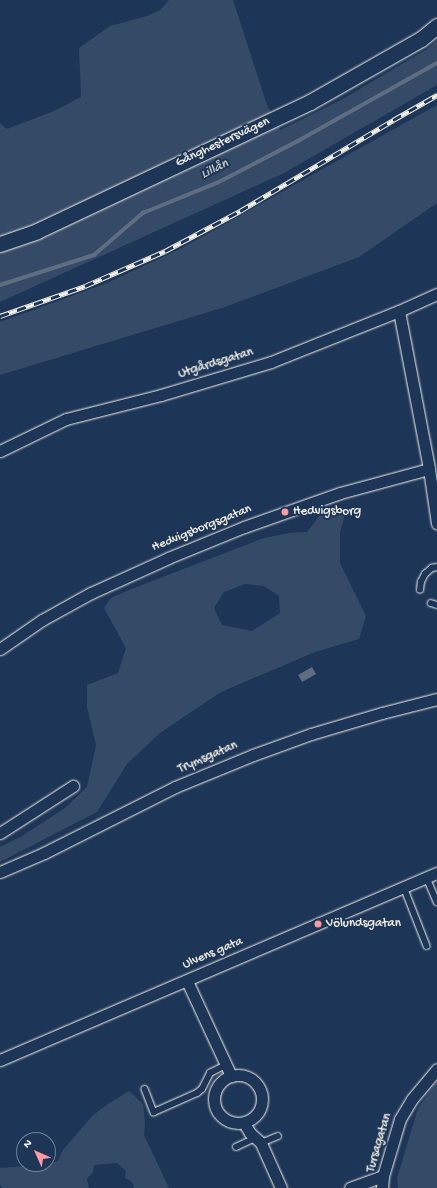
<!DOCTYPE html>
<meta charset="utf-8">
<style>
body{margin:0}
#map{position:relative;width:437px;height:1188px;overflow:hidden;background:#1d3557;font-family:"Gochi Hand",sans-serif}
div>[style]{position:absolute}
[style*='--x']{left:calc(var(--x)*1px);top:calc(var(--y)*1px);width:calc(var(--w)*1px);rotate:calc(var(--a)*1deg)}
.green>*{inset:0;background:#354a67}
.water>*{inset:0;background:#5e6d82;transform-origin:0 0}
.stream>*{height:3.5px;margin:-1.75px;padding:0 1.75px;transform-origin:1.75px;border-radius:1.75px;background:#5e6d82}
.roads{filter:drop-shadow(0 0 1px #f4f1e8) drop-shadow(0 0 1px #f4f1e8)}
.lane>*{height:5.5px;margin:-2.75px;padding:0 2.75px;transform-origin:2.75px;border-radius:2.75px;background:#1d3557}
.street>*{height:11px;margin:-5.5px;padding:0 5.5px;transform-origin:5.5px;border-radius:5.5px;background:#1d3557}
.street>.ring{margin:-5.5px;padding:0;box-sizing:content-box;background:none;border:11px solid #1d3557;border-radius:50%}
.secondary>*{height:15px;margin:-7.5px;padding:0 7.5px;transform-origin:7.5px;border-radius:7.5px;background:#1d3557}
.rail>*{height:4.5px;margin-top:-2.25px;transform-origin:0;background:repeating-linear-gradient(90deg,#1d3557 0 9px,#f4f1e8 0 18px);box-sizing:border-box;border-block:1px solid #f4f1e8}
.dots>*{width:11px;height:11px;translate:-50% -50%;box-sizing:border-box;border:2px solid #1d3557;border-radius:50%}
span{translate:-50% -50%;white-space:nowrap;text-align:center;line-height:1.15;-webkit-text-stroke:4px #1d3557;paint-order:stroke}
.street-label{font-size:13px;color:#f4f1e8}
.poi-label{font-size:13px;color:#f4f1e8}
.left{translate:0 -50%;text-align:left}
.water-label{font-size:14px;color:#c0c3c4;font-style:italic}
.north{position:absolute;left:16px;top:1132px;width:40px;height:40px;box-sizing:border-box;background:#1d3557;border:1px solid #738091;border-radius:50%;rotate:315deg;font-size:11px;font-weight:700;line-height:16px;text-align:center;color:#f4f1e8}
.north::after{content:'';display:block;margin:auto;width:14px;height:18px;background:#ff9aa2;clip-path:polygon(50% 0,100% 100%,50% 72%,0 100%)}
</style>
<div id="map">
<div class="green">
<i style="clip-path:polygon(169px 0,233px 0,267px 105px,280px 130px,343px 99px,427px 49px,437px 40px,437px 85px,284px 173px,0 302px,0 123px,7px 129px,54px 111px,81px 97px,79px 48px,110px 26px,147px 16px,160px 10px)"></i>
<i style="clip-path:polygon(437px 105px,437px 203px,359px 257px,225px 307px,0 375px,0 322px,107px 283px,182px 248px)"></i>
<i style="clip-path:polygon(evenodd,321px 514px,345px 515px,340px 532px,340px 563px,366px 616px,359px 639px,315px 652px,221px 692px,160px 733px,127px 764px,97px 812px,0 862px,0 847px,22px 836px,65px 808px,87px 787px,96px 745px,87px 707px,87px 685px,118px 673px,126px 648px,104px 608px,111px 598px,129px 590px,264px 538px,289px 533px,307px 532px,321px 514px,245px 584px,264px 586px,279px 596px,280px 613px,252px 631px,222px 625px,214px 608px,224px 592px,245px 584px)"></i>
<i style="clip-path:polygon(437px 1081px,437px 1188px,398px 1188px,397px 1178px,418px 1108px)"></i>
<i style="clip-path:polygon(129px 1091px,143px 1104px,145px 1122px,144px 1135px,169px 1188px,134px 1188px,132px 1182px,125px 1178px,126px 1171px,117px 1163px,94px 1165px,93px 1172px,87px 1179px,89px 1188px,3px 1188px,0 1185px,0 1168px,48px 1164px,58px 1161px,63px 1150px,92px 1116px,108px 1104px)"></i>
</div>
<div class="water">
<i style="left:312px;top:667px;width:8px;height:16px;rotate:60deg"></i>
</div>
<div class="stream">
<i style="--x:0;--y:285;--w:99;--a:-17.7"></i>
<i style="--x:94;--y:255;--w:65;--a:-40.6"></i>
<i style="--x:143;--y:213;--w:80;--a:-22.1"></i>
<i style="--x:217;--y:183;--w:91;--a:-27.4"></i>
<i style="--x:298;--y:141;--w:159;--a:-29.3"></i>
</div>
<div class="roads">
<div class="lane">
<i style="--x:420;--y:590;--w:8;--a:-83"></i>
<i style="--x:421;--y:582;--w:9;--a:-63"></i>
<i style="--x:425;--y:574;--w:9;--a:-41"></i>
<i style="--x:432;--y:568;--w:5;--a:-11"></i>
<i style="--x:431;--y:603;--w:6;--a:18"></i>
<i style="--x:427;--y:878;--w:26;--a:67"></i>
<i style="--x:404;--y:887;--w:63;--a:68.7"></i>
<i style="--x:145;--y:1089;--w:25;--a:69"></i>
<i style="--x:154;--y:1112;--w:47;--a:-23.8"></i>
<i style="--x:197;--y:1093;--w:6;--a:-39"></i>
<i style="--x:202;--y:1089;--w:18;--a:-63"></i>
<i style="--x:210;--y:1073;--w:18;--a:-27"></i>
<i style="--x:261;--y:1143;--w:18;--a:-22"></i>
<i style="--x:236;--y:1147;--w:21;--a:-25"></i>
</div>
<div class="street">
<i style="--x:399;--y:311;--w:161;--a:79.2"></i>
<i style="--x:429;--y:469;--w:55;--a:81.6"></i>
<i style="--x:0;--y:451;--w:73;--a:-25.9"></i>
<i style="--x:66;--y:419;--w:98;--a:-14.2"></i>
<i style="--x:161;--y:395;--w:115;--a:-16.7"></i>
<i style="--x:271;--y:362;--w:138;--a:-21.7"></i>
<i style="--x:399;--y:311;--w:42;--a:-24.1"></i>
<i style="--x:0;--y:649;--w:51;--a:-34.6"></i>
<i style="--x:42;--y:620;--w:56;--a:-28.9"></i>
<i style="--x:91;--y:593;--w:85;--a:-24.4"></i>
<i style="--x:168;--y:558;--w:82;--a:-22.2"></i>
<i style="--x:244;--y:527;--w:102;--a:-19.5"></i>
<i style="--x:340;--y:493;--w:92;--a:-15.1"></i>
<i style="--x:0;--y:833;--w:87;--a:-32.8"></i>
<i style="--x:0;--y:872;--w:48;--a:-23.4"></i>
<i style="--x:44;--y:853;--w:147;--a:-26.7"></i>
<i style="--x:175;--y:787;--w:84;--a:-22.3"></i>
<i style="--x:253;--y:755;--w:62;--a:-19.9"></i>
<i style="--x:311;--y:734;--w:74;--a:-16.5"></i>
<i style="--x:382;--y:713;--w:57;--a:-14.3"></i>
<i style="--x:187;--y:981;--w:105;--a:65.1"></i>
<i style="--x:0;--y:1060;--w:475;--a:-23.2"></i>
<i class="ring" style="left:214px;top:1075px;width:37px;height:37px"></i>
<i style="--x:244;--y:1123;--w:12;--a:59"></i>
<i style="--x:250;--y:1133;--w:15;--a:42"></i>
<i style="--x:261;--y:1143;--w:49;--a:66"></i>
<i style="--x:350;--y:1188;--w:35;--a:-20"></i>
<i style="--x:382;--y:1188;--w:12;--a:-85"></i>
<i style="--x:383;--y:1176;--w:59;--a:-73.4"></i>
<i style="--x:400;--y:1119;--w:23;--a:-59"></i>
<i style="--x:412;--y:1099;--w:39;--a:-50"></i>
</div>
<div class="secondary">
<i style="--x:0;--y:244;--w:39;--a:-19"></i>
<i style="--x:37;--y:231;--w:302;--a:-25.3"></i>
<i style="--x:310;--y:102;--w:128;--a:-29.6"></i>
<i style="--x:421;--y:39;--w:21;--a:-39"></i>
</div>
</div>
<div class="rail">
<i style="--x:0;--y:316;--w:90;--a:-19.4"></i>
<i style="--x:85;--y:286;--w:87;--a:-23.6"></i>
<i style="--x:165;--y:251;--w:85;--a:-28.1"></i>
<i style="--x:240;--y:211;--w:178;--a:-30.7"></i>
<i style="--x:393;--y:120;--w:51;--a:-29.6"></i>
</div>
<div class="dots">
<i style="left:285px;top:512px;background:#ff9aa2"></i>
<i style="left:318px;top:924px;background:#ff9aa2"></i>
</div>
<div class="street-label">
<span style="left:223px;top:143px;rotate:-25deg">Gånghestersvägen</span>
<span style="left:216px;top:364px;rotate:-17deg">Utgårdsgatan</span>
<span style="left:202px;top:529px;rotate:-22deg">Hedvigsborgsgatan</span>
<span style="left:208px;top:758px;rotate:-23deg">Trymsgatan</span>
<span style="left:213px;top:954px;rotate:-23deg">Ulvens gata</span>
<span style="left:380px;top:1143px;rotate:-73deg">Tursagatan</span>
</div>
<div class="poi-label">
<span class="left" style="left:293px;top:512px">Hedvigsborg</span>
<span class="left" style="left:326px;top:924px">Völundsgatan</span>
</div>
<div class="water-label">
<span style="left:215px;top:170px;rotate:-26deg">Lillån</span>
</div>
<div class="north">N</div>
</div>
